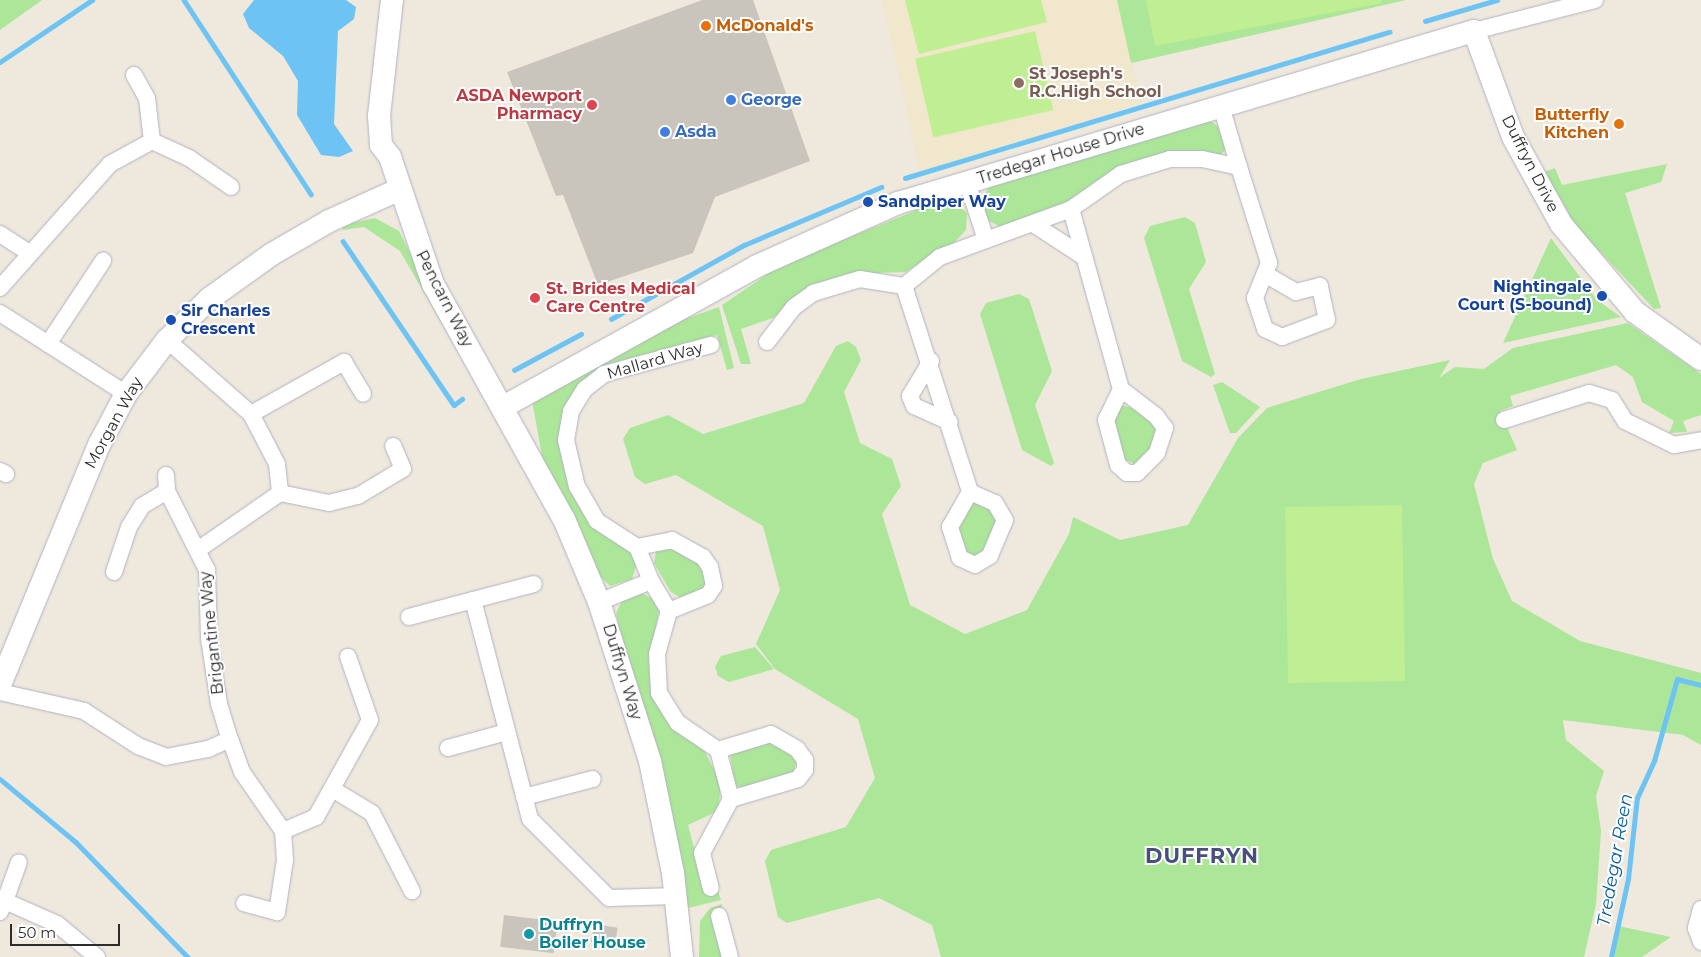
<!DOCTYPE html>
<style>
body{margin:0}
#map{position:relative;width:1701px;height:957px;overflow:hidden;background:#eee8dd;font-family:Montserrat,sans-serif}
div>[style]{position:absolute}
[style*='--x']{left:calc(var(--x)*1px);top:calc(var(--y)*1px);width:calc(var(--w)*1px);rotate:calc(var(--a)*1deg)}
.education>*{inset:0;background:#f0e7cc}
.green>*{inset:0;background:#ace698}
.pitch>*{inset:0;background:#c0ee93;transform-origin:0 0}
.water>*{inset:0;background:#6dc4f4}
.stream>*{height:4.5px;margin:-2.25px;padding:0 2.25px;transform-origin:2.25px;border-radius:2.25px;background:#6dc4f4}
.building>*{inset:0;background:#c9c5bd;transform-origin:0 0}
.roads{filter:drop-shadow(0 0 1px #b2b2c0) drop-shadow(0 0 1px #b2b2c0)}
.street>*{height:16px;margin:-8px;padding:0 8px;transform-origin:8px;border-radius:8px;background:#fff}
.secondary>*{height:22px;margin:-11px;padding:0 11px;transform-origin:11px;border-radius:11px;background:#fff}
.dots>*{width:14px;height:14px;translate:-50% -50%;box-sizing:border-box;border:2px solid #fff;border-radius:50%}
span{translate:-50% -50%;white-space:nowrap;text-align:center;line-height:1.15;-webkit-text-stroke:4px #fff;paint-order:stroke}
.food-label{font-size:16px;color:#c56008;font-weight:700}
.left{translate:0 -50%;text-align:left}
.right{translate:-100% -50%;text-align:right}
.education-label{font-size:16px;color:#785e54;font-weight:700}
.health-label{font-size:16px;color:#be3a42;font-weight:700}
.shop-label{font-size:16px;color:#366cbe;font-weight:700}
.street-label{font-size:16px;color:#2c2c2c}
.transit-label{font-size:16px;color:#164399;font-weight:700}
.culture-label{font-size:16px;color:#0d838f;font-weight:700}
.water-label{font-size:18px;color:#0860a3;font-style:italic}
.district-label{font-size:21px;color:#4a4e7f;font-weight:700;letter-spacing:1px}
.scale{position:absolute;left:10px;top:924px;width:110px;height:22px;box-sizing:border-box;border:2px solid #2c2c2c;border-top:0;padding-left:6px;font-size:15px;line-height:18px;white-space:nowrap;color:#2c2c2c;-webkit-text-stroke:4px #fff;paint-order:stroke}
</style>
<div id="map">
<div class="education">
<i style="clip-path:polygon(882px 0,1406px 0,1132px 63px,1142px 103px,920px 172px)"></i>
</div>
<div class="green">
<i style="clip-path:polygon(0 0,42px 0,0 30px)"></i>
<i style="clip-path:polygon(1117px 0,1406px 0,1131px 63px)"></i>
<i style="clip-path:polygon(1211px 121px,1221px 129px,1226px 150px,1220px 155px,1188px 152px,1063px 208px,1001px 227px,987px 220px,981px 203px,990px 184px)"></i>
<i style="clip-path:polygon(1667px 164px,1661px 182px,1625px 193px,1661px 308px,1654px 309px,1576px 226px,1544px 172px,1555px 168px,1562px 185px)"></i>
<i style="clip-path:polygon(942px 200px,953px 200px,967px 213px,966px 230px,952px 245px,905px 272px,846px 274px,807px 288px,773px 318px,741px 329px,751px 364px,741px 364px,722px 305px,769px 273px,818px 250px)"></i>
<i style="clip-path:polygon(1185px 217px,1195px 223px,1206px 262px,1189px 289px,1215px 374px,1211px 377px,1182px 361px,1144px 238px,1150px 226px)"></i>
<i style="clip-path:polygon(375px 218px,399px 231px,475px 381px,400px 251px,364px 227px,343px 230px,342px 225px)"></i>
<i style="clip-path:polygon(1551px 238px,1597px 300px,1621px 317px,1503px 343px)"></i>
<i style="clip-path:polygon(1019px 294px,1029px 299px,1052px 371px,1035px 405px,1054px 463px,1051px 466px,1022px 450px,980px 314px,986px 303px)"></i>
<i style="clip-path:polygon(719px 307px,734px 368px,727px 370px,717px 335px,612px 363px,596px 372px,573px 395px,573px 496px,594px 527px,633px 554px,637px 563px,632px 579px,610px 586px,596px 572px,542px 456px,532px 400px,680px 321px)"></i>
<i style="clip-path:polygon(1628px 323px,1701px 374px,1701px 415px,1683px 421px,1687px 432px,1669px 433px,1674px 421px,1642px 402px,1633px 377px,1616px 365px,1510px 396px,1513px 406px,1500px 411px,1517px 450px,1483px 463px,1474px 484px,1493px 559px,1512px 601px,1580px 641px,1701px 673px,1701px 745px,1683px 735px,1563px 720px,1566px 740px,1604px 771px,1596px 796px,1601px 831px,1596px 904px,1584px 957px,941px 957px,932px 925px,879px 898px,787px 923px,778px 917px,765px 861px,771px 850px,846px 827px,875px 778px,858px 719px,775px 669px,756px 644px,780px 590px,763px 526px,676px 475px,645px 484px,635px 477px,623px 439px,630px 428px,668px 415px,703px 434px,804px 403px,836px 346px,848px 341px,856px 347px,861px 360px,844px 392px,860px 443px,892px 459px,901px 486px,882px 514px,910px 605px,965px 634px,1027px 610px,1069px 534px,1073px 517px,1120px 540px,1188px 525px,1238px 438px,1267px 408px,1361px 379px,1450px 360px,1439px 378px,1455px 367px,1484px 369px,1513px 348px)"></i>
<i style="clip-path:polygon(1222px 382px,1260px 407px,1236px 433px,1230px 433px,1213px 385px)"></i>
<i style="clip-path:polygon(1121px 405px,1137px 409px,1157px 426px,1157px 441px,1137px 465px,1122px 458px,1111px 418px)"></i>
<i style="clip-path:polygon(972px 502px,992px 509px,998px 519px,987px 549px,978px 558px,966px 553px,957px 525px)"></i>
<i style="clip-path:polygon(668px 545px,703px 564px,707px 587px,683px 599px,671px 592px,654px 563px,656px 551px)"></i>
<i style="clip-path:polygon(639px 592px,652px 598px,659px 610px,649px 668px,653px 699px,669px 724px,703px 748px,721px 783px,718px 811px,688px 825px,706px 894px,718px 891px,721px 900px,684px 909px,616px 613px,624px 597px)"></i>
<i style="clip-path:polygon(755px 647px,774px 669px,729px 682px,718px 676px,715px 667px,721px 656px)"></i>
<i style="clip-path:polygon(770px 741px,797px 757px,794px 772px,744px 788px,735px 786px,730px 753px)"></i>
<i style="clip-path:polygon(722px 904px,724px 957px,699px 957px,700px 921px,710px 908px)"></i>
<i style="clip-path:polygon(1619px 926px,1632px 929px,1671px 937px,1642px 957px,1611px 957px)"></i>
</div>
<div class="pitch">
<i style="clip-path:polygon(905px 0,1041px 0,1047px 22px,919px 54px)"></i>
<i style="clip-path:polygon(1146px 0,1381px 0,1382px 3px,1155px 46px)"></i>
<i style="left:1035px;top:31px;width:81px;height:123px;rotate:77deg"></i>
<i style="left:1402px;top:505px;width:176px;height:117px;rotate:89deg"></i>
</div>
<div class="water">
<i style="clip-path:polygon(254px 0,346px 0,356px 7px,354px 19px,338px 31px,334px 124px,353px 151px,339px 157px,321px 155px,297px 115px,298px 81px,283px 56px,249px 28px,243px 14px)"></i>
</div>
<div class="stream">
<i style="--x:184;--y:0;--w:232;--a:56.8"></i>
<i style="--x:1425;--y:21;--w:75;--a:-16.3"></i>
<i style="--x:0;--y:62;--w:111;--a:-34"></i>
<i style="--x:905;--y:178;--w:506;--a:-16.79"></i>
<i style="--x:343;--y:241;--w:198;--a:55.9"></i>
<i style="--x:454;--y:405;--w:10;--a:-37"></i>
<i style="--x:611;--y:319;--w:152;--a:-29.1"></i>
<i style="--x:744;--y:245;--w:149;--a:-22.9"></i>
<i style="--x:514;--y:370;--w:76;--a:-28.2"></i>
<i style="--x:0;--y:779;--w:99;--a:39.7"></i>
<i style="--x:76;--y:842;--w:161;--a:45.8"></i>
<i style="--x:1611;--y:957;--w:80;--a:-77.7"></i>
<i style="--x:1628;--y:879;--w:81;--a:-83.7"></i>
<i style="--x:1637;--y:798;--w:41;--a:-65.3"></i>
<i style="--x:1654;--y:761;--w:85;--a:-74.3"></i>
<i style="--x:1677;--y:679;--w:25;--a:14"></i>
</div>
<div class="building">
<i style="clip-path:polygon(702px 0,753px 0,810px 161px,715px 197px,693px 253px,598px 285px,563px 195px,556px 196px,507px 72px)"></i>
<i style="left:504px;top:915px;width:54px;height:32px;rotate:7deg"></i>
<i style="left:594px;top:924px;width:24px;height:18px;rotate:9deg"></i>
</div>
<div class="roads">
<div class="street">
<i style="--x:1474;--y:31;--w:125;--a:-14.4"></i>
<i style="--x:134;--y:75;--w:26;--a:61"></i>
<i style="--x:147;--y:98;--w:43;--a:83.4"></i>
<i style="--x:1221;--y:106;--w:64;--a:73.6"></i>
<i style="--x:152;--y:141;--w:41;--a:24.7"></i>
<i style="--x:189;--y:158;--w:51;--a:34.6"></i>
<i style="--x:1071;--y:209;--w:187;--a:74.5"></i>
<i style="--x:1121;--y:389;--w:44;--a:37.6"></i>
<i style="--x:1156;--y:416;--w:15;--a:53"></i>
<i style="--x:1165;--y:428;--w:26;--a:108"></i>
<i style="--x:1157;--y:453;--w:28;--a:135"></i>
<i style="--x:1137;--y:473;--w:10;--a:180"></i>
<i style="--x:1127;--y:473;--w:12;--a:-138"></i>
<i style="--x:1118;--y:465;--w:47;--a:-104.9"></i>
<i style="--x:1106;--y:420;--w:34;--a:-64"></i>
<i style="--x:1035;--y:225;--w:59;--a:33.1"></i>
<i style="--x:0;--y:234;--w:33;--a:33"></i>
<i style="--x:986;--y:240;--w:90;--a:-20"></i>
<i style="--x:1071;--y:209;--w:61;--a:-35"></i>
<i style="--x:1121;--y:174;--w:51;--a:-17"></i>
<i style="--x:1170;--y:159;--w:32;--a:0"></i>
<i style="--x:1202;--y:159;--w:38;--a:12"></i>
<i style="--x:1239;--y:167;--w:101;--a:72.6"></i>
<i style="--x:1269;--y:263;--w:38;--a:112"></i>
<i style="--x:1255;--y:298;--w:33;--a:72"></i>
<i style="--x:1265;--y:329;--w:19;--a:25"></i>
<i style="--x:1282;--y:337;--w:48;--a:-20.7"></i>
<i style="--x:1327;--y:320;--w:35;--a:-102"></i>
<i style="--x:1320;--y:286;--w:25;--a:166"></i>
<i style="--x:1296;--y:292;--w:34;--a:-150"></i>
<i style="--x:904;--y:286;--w:216;--a:72.2"></i>
<i style="--x:970;--y:492;--w:27;--a:24"></i>
<i style="--x:995;--y:503;--w:20;--a:60"></i>
<i style="--x:1005;--y:520;--w:39;--a:113"></i>
<i style="--x:990;--y:556;--w:17;--a:149"></i>
<i style="--x:975;--y:565;--w:17;--a:-155"></i>
<i style="--x:960;--y:558;--w:33;--a:-108"></i>
<i style="--x:950;--y:527;--w:40;--a:-60.3"></i>
<i style="--x:0;--y:288;--w:166;--a:-48.4"></i>
<i style="--x:110;--y:164;--w:48;--a:-28.7"></i>
<i style="--x:0;--y:313;--w:150;--a:32.7"></i>
<i style="--x:167;--y:340;--w:112;--a:41.4"></i>
<i style="--x:251;--y:414;--w:56;--a:62.5"></i>
<i style="--x:277;--y:464;--w:29;--a:84"></i>
<i style="--x:280;--y:493;--w:98;--a:145.3"></i>
<i style="--x:767;--y:342;--w:44;--a:-52.4"></i>
<i style="--x:794;--y:307;--w:24;--a:-36"></i>
<i style="--x:813;--y:293;--w:49;--a:-16.6"></i>
<i style="--x:860;--y:279;--w:45;--a:9"></i>
<i style="--x:904;--y:286;--w:46;--a:-38.9"></i>
<i style="--x:940;--y:257;--w:49;--a:-20.3"></i>
<i style="--x:986;--y:240;--w:61;--a:-108.1"></i>
<i style="--x:48;--y:344;--w:100;--a:-56.5"></i>
<i style="--x:931;--y:361;--w:41;--a:121"></i>
<i style="--x:910;--y:396;--w:11;--a:68"></i>
<i style="--x:914;--y:406;--w:39;--a:24"></i>
<i style="--x:251;--y:414;--w:107;--a:-29.2"></i>
<i style="--x:344;--y:362;--w:37;--a:59"></i>
<i style="--x:1504;--y:420;--w:89;--a:-17.6"></i>
<i style="--x:1589;--y:393;--w:24;--a:17"></i>
<i style="--x:1612;--y:400;--w:25;--a:58"></i>
<i style="--x:1625;--y:421;--w:55;--a:26.1"></i>
<i style="--x:1674;--y:445;--w:27;--a:-10"></i>
<i style="--x:0;--y:471;--w:7;--a:27"></i>
<i style="--x:166;--y:475;--w:16;--a:86"></i>
<i style="--x:280;--y:493;--w:50;--a:11.5"></i>
<i style="--x:329;--y:503;--w:30;--a:-14"></i>
<i style="--x:358;--y:496;--w:52;--a:-31"></i>
<i style="--x:403;--y:469;--w:25;--a:-113"></i>
<i style="--x:637;--y:547;--w:36;--a:-11"></i>
<i style="--x:672;--y:540;--w:35;--a:29"></i>
<i style="--x:703;--y:557;--w:12;--a:55"></i>
<i style="--x:710;--y:567;--w:19;--a:78"></i>
<i style="--x:714;--y:586;--w:11;--a:124"></i>
<i style="--x:708;--y:595;--w:42;--a:157.7"></i>
<i style="--x:114;--y:572;--w:47;--a:-71.6"></i>
<i style="--x:129;--y:527;--w:25;--a:-58"></i>
<i style="--x:142;--y:506;--w:29;--a:-31"></i>
<i style="--x:167;--y:491;--w:89;--a:63.1"></i>
<i style="--x:207;--y:570;--w:68;--a:88.3"></i>
<i style="--x:209;--y:638;--w:67;--a:81.4"></i>
<i style="--x:219;--y:704;--w:37;--a:73"></i>
<i style="--x:230;--y:739;--w:35;--a:70"></i>
<i style="--x:242;--y:772;--w:72;--a:55.2"></i>
<i style="--x:283;--y:831;--w:29;--a:86"></i>
<i style="--x:285;--y:860;--w:53;--a:98.7"></i>
<i style="--x:277;--y:912;--w:34;--a:-165"></i>
<i style="--x:651;--y:581;--w:35;--a:59"></i>
<i style="--x:669;--y:611;--w:45;--a:105.6"></i>
<i style="--x:657;--y:654;--w:39;--a:87"></i>
<i style="--x:659;--y:693;--w:36;--a:58"></i>
<i style="--x:678;--y:723;--w:48;--a:34"></i>
<i style="--x:718;--y:750;--w:51;--a:75.1"></i>
<i style="--x:731;--y:799;--w:61;--a:118.2"></i>
<i style="--x:702;--y:853;--w:36;--a:76"></i>
<i style="--x:473;--y:600;--w:226;--a:75.4"></i>
<i style="--x:530;--y:819;--w:112;--a:45"></i>
<i style="--x:609;--y:898;--w:67;--a:-1.7"></i>
<i style="--x:599;--y:602;--w:56;--a:-22"></i>
<i style="--x:651;--y:581;--w:37;--a:-112"></i>
<i style="--x:637;--y:547;--w:48;--a:-147"></i>
<i style="--x:597;--y:521;--w:39;--a:-120"></i>
<i style="--x:577;--y:487;--w:48;--a:-103.2"></i>
<i style="--x:566;--y:440;--w:29;--a:-80"></i>
<i style="--x:571;--y:411;--w:26;--a:-58"></i>
<i style="--x:585;--y:389;--w:24;--a:-38"></i>
<i style="--x:604;--y:374;--w:111;--a:-15.2"></i>
<i style="--x:409;--y:617;--w:129;--a:-14.8"></i>
<i style="--x:0;--y:692;--w:86;--a:12.7"></i>
<i style="--x:84;--y:711;--w:64;--a:32.9"></i>
<i style="--x:138;--y:746;--w:30;--a:21"></i>
<i style="--x:166;--y:757;--w:43;--a:-10.8"></i>
<i style="--x:208;--y:749;--w:24;--a:-24"></i>
<i style="--x:448;--y:748;--w:61;--a:-15.2"></i>
<i style="--x:718;--y:750;--w:55;--a:-16.8"></i>
<i style="--x:771;--y:734;--w:30;--a:30"></i>
<i style="--x:797;--y:749;--w:14;--a:54"></i>
<i style="--x:805;--y:760;--w:10;--a:90"></i>
<i style="--x:805;--y:770;--w:11;--a:128"></i>
<i style="--x:798;--y:779;--w:70;--a:163.4"></i>
<i style="--x:334;--y:790;--w:44;--a:31.2"></i>
<i style="--x:372;--y:813;--w:88;--a:62.9"></i>
<i style="--x:524;--y:797;--w:71;--a:-14.6"></i>
<i style="--x:283;--y:831;--w:36;--a:-23"></i>
<i style="--x:316;--y:817;--w:111;--a:-60.9"></i>
<i style="--x:370;--y:720;--w:67;--a:-109.2"></i>
<i style="--x:5;--y:901;--w:41;--a:-70.3"></i>
<i style="--x:1701;--y:909;--w:20;--a:105"></i>
<i style="--x:1696;--y:928;--w:15;--a:70"></i>
<i style="--x:0;--y:912;--w:12;--a:-66"></i>
<i style="--x:5;--y:901;--w:57;--a:23.9"></i>
<i style="--x:57;--y:924;--w:52;--a:39.5"></i>
<i style="--x:719;--y:916;--w:42;--a:75"></i>
</div>
<div class="secondary">
<i style="--x:392;--y:0;--w:117;--a:96.4"></i>
<i style="--x:379;--y:116;--w:29;--a:86"></i>
<i style="--x:381;--y:145;--w:15;--a:53"></i>
<i style="--x:390;--y:157;--w:134;--a:71.3"></i>
<i style="--x:433;--y:284;--w:269;--a:60.9"></i>
<i style="--x:564;--y:519;--w:90;--a:67.1"></i>
<i style="--x:599;--y:602;--w:167;--a:72.2"></i>
<i style="--x:650;--y:761;--w:114;--a:78.4"></i>
<i style="--x:673;--y:873;--w:84;--a:83.9"></i>
<i style="--x:503;--y:407;--w:291;--a:-29"></i>
<i style="--x:757;--y:266;--w:154;--a:-24.1"></i>
<i style="--x:898;--y:203;--w:601;--a:-16.63"></i>
<i style="--x:1474;--y:31;--w:113;--a:69.8"></i>
<i style="--x:1513;--y:137;--w:99;--a:61.1"></i>
<i style="--x:1561;--y:224;--w:115;--a:49.9"></i>
<i style="--x:1635;--y:312;--w:81;--a:35.5"></i>
<i style="--x:0;--y:685;--w:260;--a:-67.6"></i>
<i style="--x:99;--y:445;--w:58;--a:-62.1"></i>
<i style="--x:126;--y:394;--w:68;--a:-52.8"></i>
<i style="--x:167;--y:340;--w:59;--a:-44.3"></i>
<i style="--x:209;--y:299;--w:77;--a:-35.5"></i>
<i style="--x:272;--y:254;--w:66;--a:-30.1"></i>
<i style="--x:329;--y:221;--w:76;--a:-24.2"></i>
</div>
</div>
<div class="dots">
<i style="left:706px;top:26px;background:#e8710a"></i>
<i style="left:1019px;top:83px;background:#8d6e63"></i>
<i style="left:731px;top:100px;background:#3f7fe0"></i>
<i style="left:592px;top:105px;background:#e0444e"></i>
<i style="left:1619px;top:124px;background:#e8710a"></i>
<i style="left:665px;top:132px;background:#3f7fe0"></i>
<i style="left:868px;top:202px;background:#1a4fb4"></i>
<i style="left:1602px;top:296px;background:#1a4fb4"></i>
<i style="left:535px;top:298px;background:#e0444e"></i>
<i style="left:171px;top:320px;background:#1a4fb4"></i>
<i style="left:529px;top:934px;background:#0f9aa8"></i>
</div>
<div class="food-label">
<span class="left" style="left:716px;top:26px">McDonald's</span>
<span class="right" style="left:1609px;top:124px">Butterfly<br>Kitchen</span>
</div>
<div class="education-label">
<span class="left" style="left:1029px;top:83px">St Joseph's<br>R.C.High School</span>
</div>
<div class="health-label">
<span class="right" style="left:582px;top:105px">ASDA Newport<br>Pharmacy</span>
<span class="left" style="left:546px;top:298px">St. Brides Medical<br>Care Centre</span>
</div>
<div class="shop-label">
<span class="left" style="left:741px;top:100px">George</span>
<span class="left" style="left:675px;top:132px">Asda</span>
</div>
<div class="street-label">
<span style="left:1061px;top:154px;rotate:-17deg">Tredegar House Drive</span>
<span style="left:1530px;top:164px;rotate:63deg">Duffryn Drive</span>
<span style="left:444px;top:299px;rotate:63deg">Pencarn Way</span>
<span style="left:655px;top:361px;rotate:-16deg">Mallard Way</span>
<span style="left:114px;top:423px;rotate:-61deg">Morgan Way</span>
<span style="left:212px;top:633px;rotate:-96deg">Brigantine Way</span>
<span style="left:622px;top:672px;rotate:73deg">Duffryn Way</span>
</div>
<div class="transit-label">
<span class="left" style="left:878px;top:202px">Sandpiper Way</span>
<span class="right" style="left:1592px;top:296px">Nightingale<br>Court (S-bound)</span>
<span class="left" style="left:181px;top:320px">Sir Charles<br>Crescent</span>
</div>
<div class="culture-label">
<span class="left" style="left:539px;top:934px">Duffryn<br>Boiler House</span>
</div>
<div class="water-label">
<span style="left:1615px;top:860px;rotate:-80deg">Tredegar Reen</span>
</div>
<div class="district-label">
<span style="left:1202px;top:856px">DUFFRYN</span>
</div>
<div class="scale">50 m</div>
</div>
